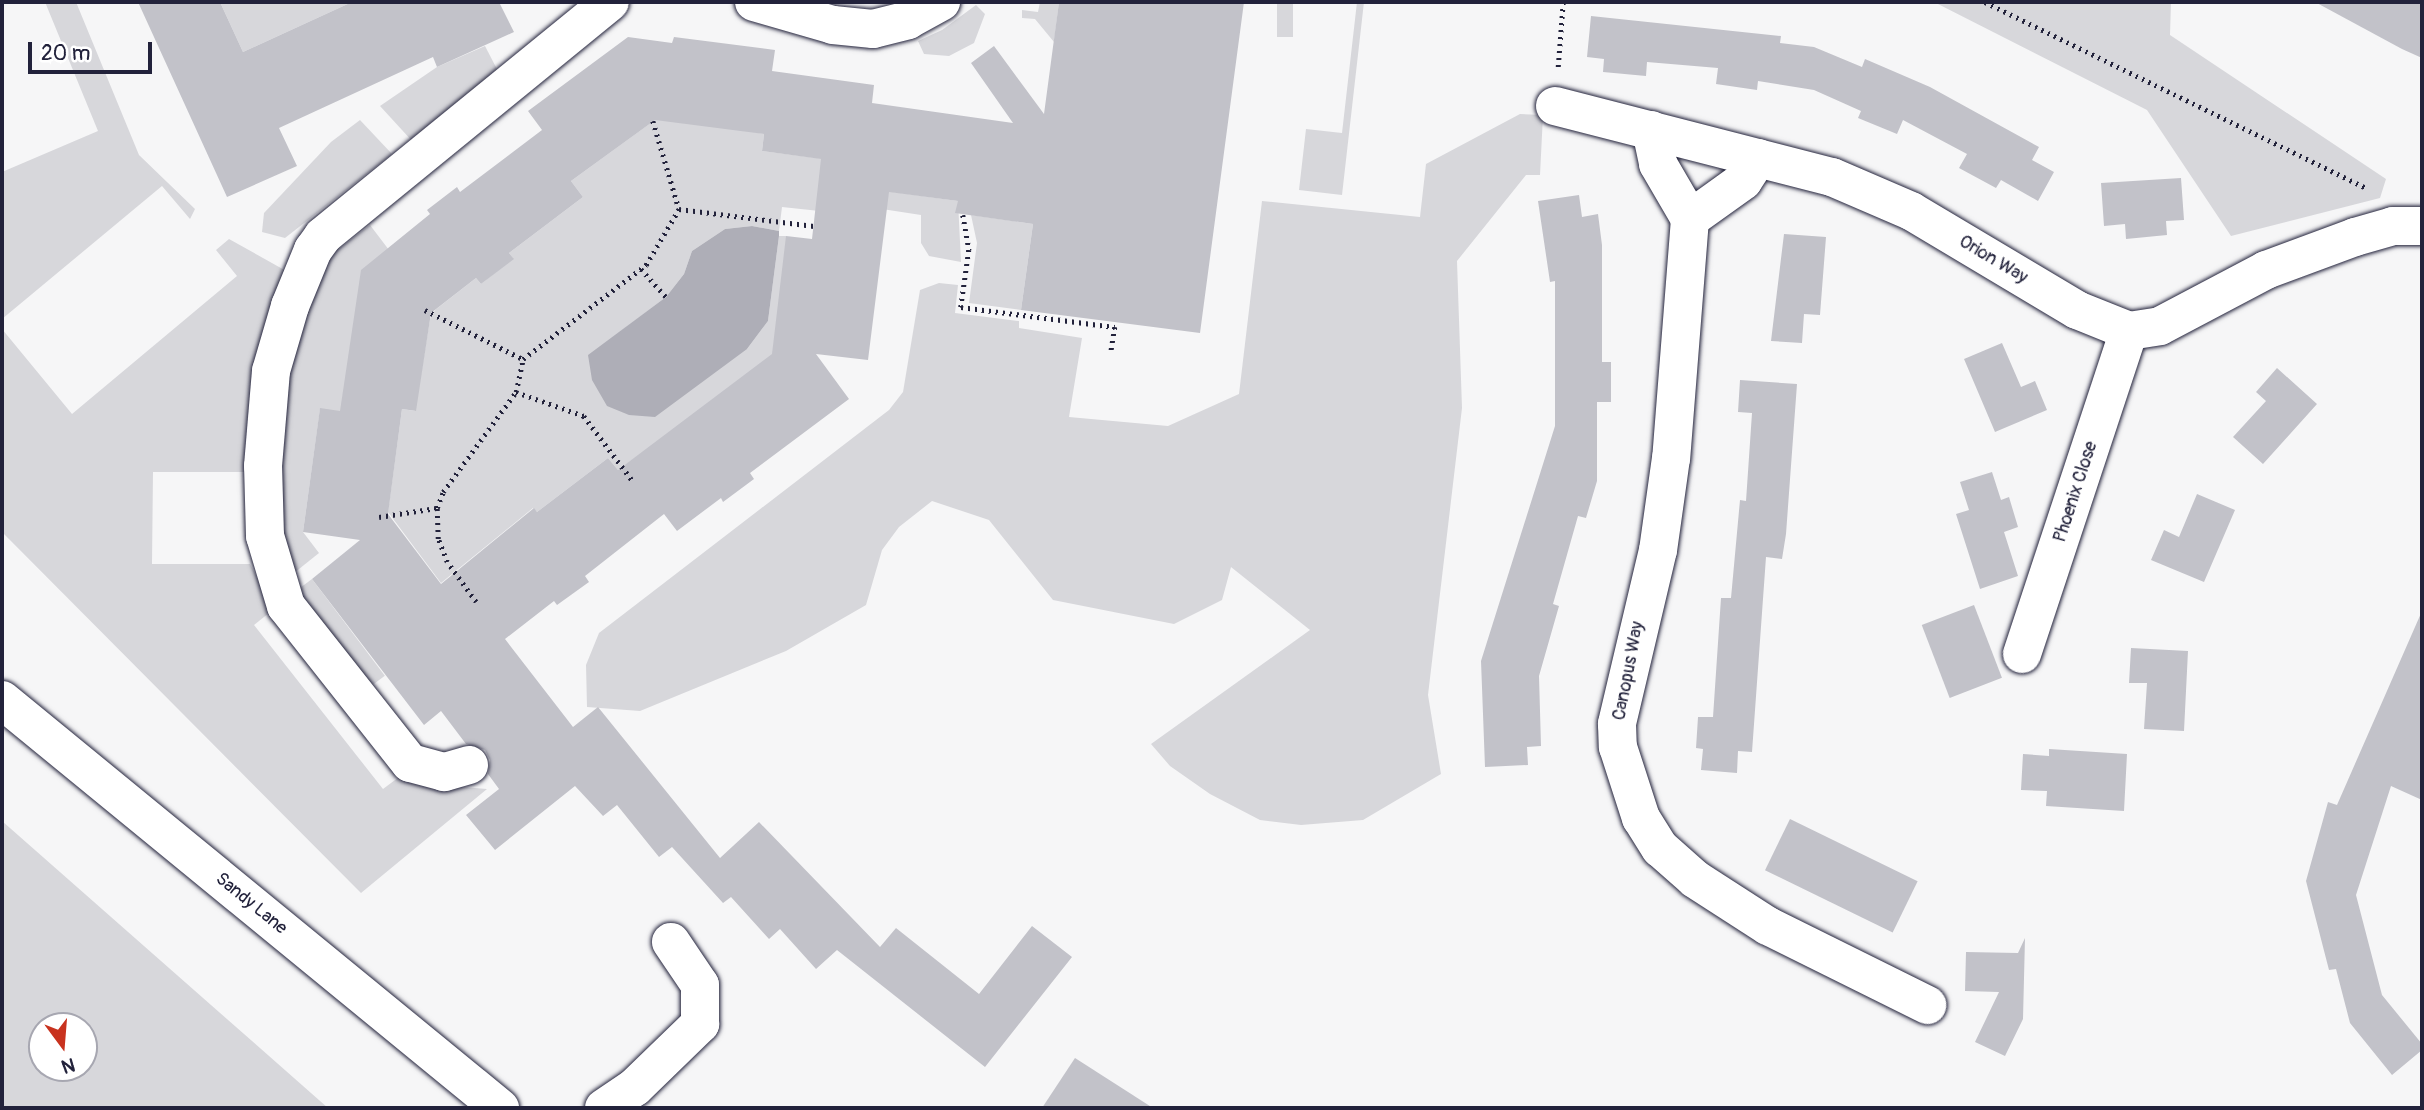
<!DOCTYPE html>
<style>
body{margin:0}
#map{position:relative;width:2424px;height:1110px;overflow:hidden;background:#f6f6f7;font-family:Pangolin,sans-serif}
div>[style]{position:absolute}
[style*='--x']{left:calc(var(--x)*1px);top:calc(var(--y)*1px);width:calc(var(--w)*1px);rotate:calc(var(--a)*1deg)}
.green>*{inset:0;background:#d7d7db;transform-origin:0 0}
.water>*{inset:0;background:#aeaeb7}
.building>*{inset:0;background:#c2c2c9;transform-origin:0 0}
.path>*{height:4.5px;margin-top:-2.25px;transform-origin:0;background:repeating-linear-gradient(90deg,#22223b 0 2px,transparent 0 7px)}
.roads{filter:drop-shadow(0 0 2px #22223b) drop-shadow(0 0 2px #22223b)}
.minor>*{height:38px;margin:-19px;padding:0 19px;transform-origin:19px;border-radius:19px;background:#fff}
.major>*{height:38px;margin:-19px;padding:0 19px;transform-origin:19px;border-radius:19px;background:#fff}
span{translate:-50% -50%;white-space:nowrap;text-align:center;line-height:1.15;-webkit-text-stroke:7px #fff;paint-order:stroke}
.street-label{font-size:18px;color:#22223b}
.frame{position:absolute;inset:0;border:4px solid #22223b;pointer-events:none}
.north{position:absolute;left:28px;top:1012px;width:70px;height:70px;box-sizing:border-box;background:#fff;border:2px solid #a7a7b1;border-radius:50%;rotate:164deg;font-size:19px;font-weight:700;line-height:28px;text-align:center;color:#22223b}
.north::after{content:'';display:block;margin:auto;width:24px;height:32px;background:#c8321e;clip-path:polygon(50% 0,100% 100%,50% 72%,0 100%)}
.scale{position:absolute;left:28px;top:42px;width:124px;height:32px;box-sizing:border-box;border:4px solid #22223b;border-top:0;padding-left:9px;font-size:21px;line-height:24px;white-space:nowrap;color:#22223b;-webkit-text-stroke:5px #fff;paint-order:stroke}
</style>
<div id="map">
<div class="green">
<i style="clip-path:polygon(45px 2px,76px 2px,139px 155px,195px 209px,190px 219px,162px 186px,2px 319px,2px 172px,98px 131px)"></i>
<i style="clip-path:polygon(220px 2px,352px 2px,243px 52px)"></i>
<i style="clip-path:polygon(1040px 2px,1059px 2px,1054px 42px,1035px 19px,1022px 18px,1022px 10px,1038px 12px)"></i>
<i style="left:1277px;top:2px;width:16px;height:35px"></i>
<i style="clip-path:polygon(1357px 2px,1364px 2px,1342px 195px,1299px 190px,1306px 129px,1342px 133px)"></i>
<i style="clip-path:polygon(1934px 2px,2171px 2px,2170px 35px,2386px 179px,2380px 198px,2231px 236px,2147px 110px)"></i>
<i style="clip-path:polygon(976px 5px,985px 14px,974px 43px,949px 56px,924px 54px,918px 41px,942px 30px)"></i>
<i style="clip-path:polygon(485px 46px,500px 75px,413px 142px,380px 106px,437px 67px)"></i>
<i style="clip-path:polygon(663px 114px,764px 134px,762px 151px,864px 164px,857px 215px,782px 207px,779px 231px,752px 226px,725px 229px,692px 251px,684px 274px,666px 297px,588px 356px,747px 349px,768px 321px,779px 236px,786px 236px,788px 349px,618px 470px,608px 458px,537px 512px,533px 508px,441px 583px,388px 512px,402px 409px,415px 411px,430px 319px,435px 310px,476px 278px,481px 284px,513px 258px,509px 253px,583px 197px,571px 181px)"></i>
<i style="clip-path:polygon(1520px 114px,1543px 115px,1540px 175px,1526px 175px,1457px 261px,1462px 408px,1428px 695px,1441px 774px,1363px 820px,1301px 825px,1260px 820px,1210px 794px,1170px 766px,1151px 744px,1310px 630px,1231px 567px,1222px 600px,1174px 624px,1053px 600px,989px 520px,932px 501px,899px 527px,882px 550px,866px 605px,786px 651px,640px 711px,587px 707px,586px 665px,599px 633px,889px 410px,903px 392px,920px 290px,939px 283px,958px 285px,955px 313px,1019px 321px,1019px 328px,1082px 338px,1069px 417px,1168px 426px,1239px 394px,1262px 201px,1420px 217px,1426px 164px)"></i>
<i style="clip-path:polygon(360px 120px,392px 154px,285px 238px,262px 232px,264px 213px,331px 142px)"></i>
<i style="clip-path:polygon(886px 191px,958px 201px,961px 262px,929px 256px,921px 243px,921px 215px,882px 209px)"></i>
<i style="clip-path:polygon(971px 215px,1033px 224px,1021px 310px,969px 303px,977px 243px)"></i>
<i style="clip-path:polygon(370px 225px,389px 250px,350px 413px,320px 409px,303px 532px,319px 553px,289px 577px,279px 537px,282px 387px,319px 275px,335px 252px)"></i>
<i style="clip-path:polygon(229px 239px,288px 272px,251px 472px,153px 472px,152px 564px,250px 564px,274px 609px,254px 625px,383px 789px,403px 774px,426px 784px,487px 789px,361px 893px,2px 532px,2px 329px,72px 414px,237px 276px,216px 250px)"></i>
<i style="left:312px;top:579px;width:121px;height:18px;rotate:53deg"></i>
<i style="clip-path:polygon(evenodd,2px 821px,328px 1108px,2px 1108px,2px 821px,42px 1026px,84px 1026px,84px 1068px,42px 1068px,42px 1026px)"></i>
</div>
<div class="water">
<i style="clip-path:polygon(752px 226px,779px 231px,779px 236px,768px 321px,747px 349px,655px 417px,629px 415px,607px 406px,592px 380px,588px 355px,666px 297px,684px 274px,692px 251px,725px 229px)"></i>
</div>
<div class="building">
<i style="clip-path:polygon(138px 2px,220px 2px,243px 52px,352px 2px,499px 2px,514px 32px,437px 67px,433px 57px,279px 128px,297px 166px,227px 197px)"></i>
<i style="clip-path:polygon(evenodd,1059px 2px,1244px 2px,1200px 333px,1021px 310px,1033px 224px,955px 213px,958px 201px,889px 192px,868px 360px,816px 354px,849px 399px,750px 473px,754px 479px,723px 502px,721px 498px,677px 531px,664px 514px,585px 576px,589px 582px,557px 605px,554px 601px,505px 639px,573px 727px,598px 707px,720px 858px,759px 822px,880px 947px,896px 928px,979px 994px,1032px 926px,1072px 957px,985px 1067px,837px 950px,816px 969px,780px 929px,769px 939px,731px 897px,723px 903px,672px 847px,659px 857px,617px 805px,603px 816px,575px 786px,495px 850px,466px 815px,499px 789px,488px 774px,490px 760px,485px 750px,466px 744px,441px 711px,424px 725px,312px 579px,360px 540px,303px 532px,320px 408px,340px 411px,361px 270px,430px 214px,427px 210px,457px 187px,460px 192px,542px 130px,528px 111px,628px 37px,672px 43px,674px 37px,775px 50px,772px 71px,874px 85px,872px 103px,1013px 123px,971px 63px,994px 46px,1044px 114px,1059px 2px,655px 120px,764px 134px,762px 151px,821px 159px,812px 239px,786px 236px,772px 354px,618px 470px,608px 458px,537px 512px,534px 508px,441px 584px,388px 514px,402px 409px,416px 411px,431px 313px,476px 278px,481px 284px,514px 259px,509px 253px,583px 197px,571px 181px,655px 120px)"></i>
<i style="clip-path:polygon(2315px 2px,2422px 2px,2422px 58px,2402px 49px)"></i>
<i style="clip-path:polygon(1591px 16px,1781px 36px,1780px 43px,1814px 47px,1862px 67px,1865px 59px,1930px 87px,2039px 147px,2032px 160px,2054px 172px,2038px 201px,2001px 180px,1996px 188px,1959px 168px,1967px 154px,1903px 120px,1897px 134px,1858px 118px,1861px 111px,1814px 90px,1758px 81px,1757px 90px,1716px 84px,1718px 68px,1647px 62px,1646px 76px,1603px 72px,1604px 59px,1587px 57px)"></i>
<i style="clip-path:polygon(2181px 178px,2184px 220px,2166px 221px,2167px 235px,2126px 239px,2125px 224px,2104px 226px,2101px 183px)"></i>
<i style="clip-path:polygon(1579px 195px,1582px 217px,1598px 214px,1602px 245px,1602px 362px,1611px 362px,1611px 402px,1597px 402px,1597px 481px,1586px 518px,1578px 516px,1553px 604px,1559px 606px,1539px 676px,1541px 746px,1527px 747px,1528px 765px,1485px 767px,1481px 661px,1555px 426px,1555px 281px,1550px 282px,1538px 201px)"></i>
<i style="clip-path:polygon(1784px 234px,1826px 237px,1820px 315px,1804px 314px,1802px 343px,1771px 341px)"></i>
<i style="clip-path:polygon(2002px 343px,2021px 387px,2035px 381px,2047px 410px,1995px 432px,1964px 359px)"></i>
<i style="clip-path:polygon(2277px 368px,2317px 404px,2263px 464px,2233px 437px,2266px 401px,2256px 392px)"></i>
<i style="clip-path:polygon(1740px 380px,1797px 384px,1786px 534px,1782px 559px,1766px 557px,1752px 752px,1738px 751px,1737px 773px,1701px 770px,1703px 749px,1696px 748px,1698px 717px,1713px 717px,1721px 598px,1731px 598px,1740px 500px,1746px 501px,1752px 413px,1738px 412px)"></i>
<i style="clip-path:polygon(1992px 472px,2001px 500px,2009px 497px,2018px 527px,2004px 532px,2018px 576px,1980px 589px,1956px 514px,1969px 510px,1960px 482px)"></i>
<i style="clip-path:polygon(2197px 494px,2235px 510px,2204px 582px,2151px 560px,2164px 530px,2179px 537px)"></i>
<i style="left:1974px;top:605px;width:78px;height:56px;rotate:69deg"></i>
<i style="clip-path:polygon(2422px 611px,2422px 800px,2391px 786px,2356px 895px,2382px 995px,2422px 1044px,2422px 1050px,2392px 1075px,2350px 1023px,2336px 969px,2329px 970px,2306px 881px,2328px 802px,2337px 805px)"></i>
<i style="clip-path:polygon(2131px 648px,2188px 651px,2184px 731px,2144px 729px,2147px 683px,2129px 683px)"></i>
<i style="clip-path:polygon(2049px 749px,2127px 754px,2124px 811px,2046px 806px,2047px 791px,2021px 790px,2023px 754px,2049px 756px)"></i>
<i style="left:1790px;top:819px;width:142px;height:57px;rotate:26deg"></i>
<i style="clip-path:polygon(2025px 938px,2023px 1019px,2005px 1056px,1975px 1042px,1999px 992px,1965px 991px,1966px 952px,2018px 953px)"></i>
<i style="clip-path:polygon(1075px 1058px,1153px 1108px,1042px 1108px)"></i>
</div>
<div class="path">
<i style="--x:1985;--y:2;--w:426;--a:26"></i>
<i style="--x:1558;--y:67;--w:65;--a:-85.6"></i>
<i style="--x:653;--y:121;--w:92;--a:73.5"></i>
<i style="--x:963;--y:215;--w:36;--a:80"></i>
<i style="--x:969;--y:250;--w:58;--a:98"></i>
<i style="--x:961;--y:307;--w:155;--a:7.4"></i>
<i style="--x:1115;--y:327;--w:25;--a:99"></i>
<i style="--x:641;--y:269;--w:38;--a:48"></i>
<i style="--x:425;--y:310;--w:110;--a:26.6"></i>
<i style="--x:516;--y:392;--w:72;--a:19.4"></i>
<i style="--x:584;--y:416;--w:80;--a:53.1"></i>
<i style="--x:379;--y:517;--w:58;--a:-9"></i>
<i style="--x:476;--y:602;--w:49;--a:-125.9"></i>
<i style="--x:447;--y:562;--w:25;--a:-111"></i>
<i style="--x:438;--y:539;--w:31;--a:-92"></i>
<i style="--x:437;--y:508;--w:17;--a:-69"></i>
<i style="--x:443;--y:492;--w:124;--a:-53.9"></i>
<i style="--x:516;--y:392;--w:34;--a:-78"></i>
<i style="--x:523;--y:359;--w:155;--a:-37.4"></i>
<i style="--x:646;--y:265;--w:65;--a:-59.5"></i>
<i style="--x:679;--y:209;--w:136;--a:7.2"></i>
</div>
<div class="roads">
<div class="minor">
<i style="--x:754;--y:2;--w:82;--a:16.2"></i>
<i style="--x:833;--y:25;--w:40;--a:5.7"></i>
<i style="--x:873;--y:29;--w:36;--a:-14"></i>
<i style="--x:908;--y:20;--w:38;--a:-29"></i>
<i style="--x:1555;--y:106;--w:286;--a:14.4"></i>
<i style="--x:1832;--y:177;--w:86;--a:23.3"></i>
<i style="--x:1911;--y:211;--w:193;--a:30.8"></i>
<i style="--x:2077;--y:310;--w:56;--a:22"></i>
<i style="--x:2129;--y:331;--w:31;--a:-9"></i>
<i style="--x:2160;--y:326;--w:120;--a:-27.8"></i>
<i style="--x:2266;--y:270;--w:95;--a:-20.3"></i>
<i style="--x:2355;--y:237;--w:40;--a:-16"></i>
<i style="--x:2393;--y:226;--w:29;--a:0"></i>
<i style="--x:1651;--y:130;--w:35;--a:78"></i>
<i style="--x:1658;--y:164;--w:64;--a:59.8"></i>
<i style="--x:1758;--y:158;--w:27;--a:123"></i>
<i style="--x:1743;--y:181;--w:65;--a:144.4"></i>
<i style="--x:1690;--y:219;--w:240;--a:94.5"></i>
<i style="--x:1671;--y:458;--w:93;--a:98"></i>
<i style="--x:1658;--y:550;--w:179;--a:103.3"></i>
<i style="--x:1617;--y:724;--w:23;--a:88"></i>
<i style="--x:1618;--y:747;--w:75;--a:72.1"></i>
<i style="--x:1641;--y:818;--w:36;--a:58"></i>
<i style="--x:1660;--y:848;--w:47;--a:41.5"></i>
<i style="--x:1695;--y:879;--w:87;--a:32.8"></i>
<i style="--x:1768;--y:926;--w:178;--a:26.4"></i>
<i style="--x:2022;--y:654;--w:340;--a:-71.7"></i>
<i style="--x:469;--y:765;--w:26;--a:164"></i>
<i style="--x:444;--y:772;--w:35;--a:-165"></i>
<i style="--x:410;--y:763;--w:200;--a:-128.3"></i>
<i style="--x:286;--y:606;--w:73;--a:-106.7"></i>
<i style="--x:265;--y:536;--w:70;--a:-91.6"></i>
<i style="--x:263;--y:466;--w:95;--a:-85.2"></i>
<i style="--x:271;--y:371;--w:68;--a:-73.7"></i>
<i style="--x:290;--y:306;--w:61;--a:-67.7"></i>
<i style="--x:313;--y:250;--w:17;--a:-54"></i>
<i style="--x:323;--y:236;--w:370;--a:-39.2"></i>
<i style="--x:604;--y:1108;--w:37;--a:-34"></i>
<i style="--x:635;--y:1087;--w:91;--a:-44.1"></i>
<i style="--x:700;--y:1024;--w:39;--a:-90"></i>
<i style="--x:700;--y:985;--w:52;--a:-124"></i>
</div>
<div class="major">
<i style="--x:2;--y:700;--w:644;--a:39.33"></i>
</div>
</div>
<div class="street-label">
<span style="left:1993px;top:260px;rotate:31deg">Orion Way</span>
<span style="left:2076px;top:492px;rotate:-72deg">Phoenix Close</span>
<span style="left:1629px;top:671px;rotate:-79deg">Canopus Way</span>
<span style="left:251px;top:904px;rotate:39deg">Sandy Lane</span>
</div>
<div class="frame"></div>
<div class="north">N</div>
<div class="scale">20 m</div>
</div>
